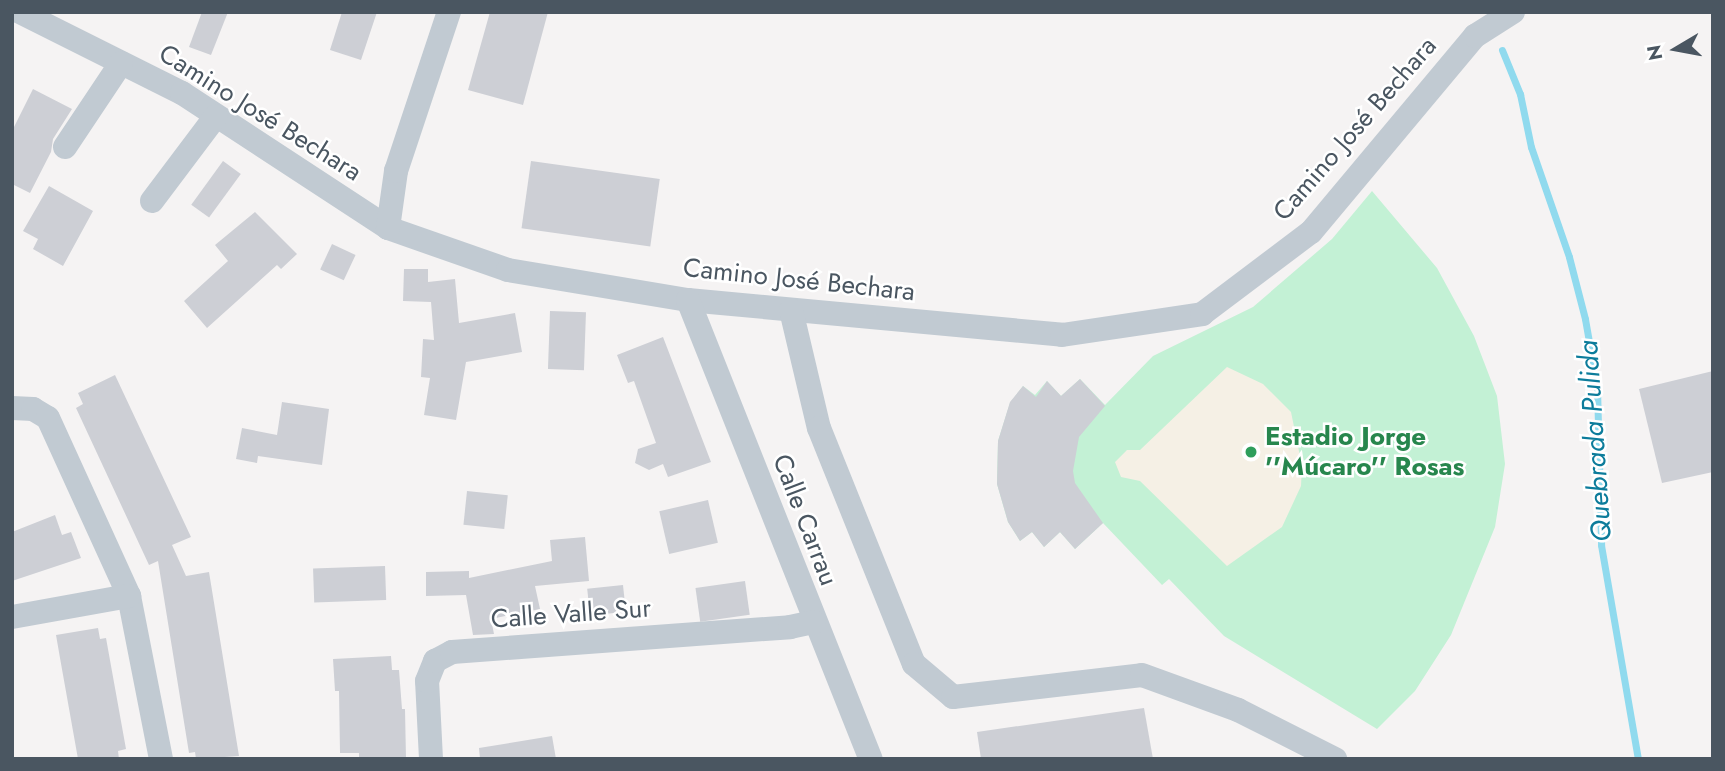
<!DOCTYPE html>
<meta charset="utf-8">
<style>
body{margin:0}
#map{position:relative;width:1725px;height:771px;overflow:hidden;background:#f5f3f3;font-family:Jost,sans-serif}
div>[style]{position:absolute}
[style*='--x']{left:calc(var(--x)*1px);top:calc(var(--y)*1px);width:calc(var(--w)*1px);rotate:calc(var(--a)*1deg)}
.green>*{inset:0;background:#c3f1d5}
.sand>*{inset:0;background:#f5f0e5}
.stream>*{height:7px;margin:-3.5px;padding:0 3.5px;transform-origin:3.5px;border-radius:3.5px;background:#90daee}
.building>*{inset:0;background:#cdcfd5;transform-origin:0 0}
.minor>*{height:24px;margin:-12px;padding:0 12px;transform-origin:12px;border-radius:12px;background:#c1cad2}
.dots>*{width:19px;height:19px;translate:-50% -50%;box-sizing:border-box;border:4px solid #fff;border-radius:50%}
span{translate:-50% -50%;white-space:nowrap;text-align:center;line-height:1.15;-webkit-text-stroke:5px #fff;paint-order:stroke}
.street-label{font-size:26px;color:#4a5661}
.leisure-label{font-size:26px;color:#27864d;font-weight:700}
.left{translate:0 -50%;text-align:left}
.water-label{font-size:28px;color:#0c7c9b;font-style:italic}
.frame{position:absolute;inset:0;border:14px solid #4a5661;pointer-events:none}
.north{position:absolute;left:1641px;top:14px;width:70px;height:70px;-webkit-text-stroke:5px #fff;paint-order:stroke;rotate:260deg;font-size:19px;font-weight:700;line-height:28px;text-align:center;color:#4a5661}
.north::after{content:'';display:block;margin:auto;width:24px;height:32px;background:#4a5661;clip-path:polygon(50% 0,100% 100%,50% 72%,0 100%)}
</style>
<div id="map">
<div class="green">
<i style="clip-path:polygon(1372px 191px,1437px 268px,1474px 336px,1497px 396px,1505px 464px,1495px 527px,1451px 635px,1415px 691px,1377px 729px,1224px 636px,1169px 579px,1162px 585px,1103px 523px,1075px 549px,1060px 532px,1044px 547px,1032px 532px,1020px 541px,1008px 522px,997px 484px,998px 441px,1010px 403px,1023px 386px,1035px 395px,1047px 381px,1061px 396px,1080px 379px,1105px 405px,1153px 356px,1253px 307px,1332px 239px)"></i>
</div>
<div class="sand">
<i style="clip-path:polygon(1227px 367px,1263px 384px,1291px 412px,1302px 466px,1301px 486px,1282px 527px,1227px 566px,1140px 481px,1121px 477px,1115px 462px,1127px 450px,1140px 450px)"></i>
</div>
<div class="stream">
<i style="--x:1502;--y:50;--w:48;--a:67.8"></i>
<i style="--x:1520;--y:94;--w:54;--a:78.3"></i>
<i style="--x:1531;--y:147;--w:116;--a:70.9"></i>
<i style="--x:1569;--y:257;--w:64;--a:75.5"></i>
<i style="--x:1585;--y:319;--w:69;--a:80"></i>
<i style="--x:1597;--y:387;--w:158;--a:88.5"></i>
<i style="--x:1601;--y:545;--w:217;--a:80.2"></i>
</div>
<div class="building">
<i style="clip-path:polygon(202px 12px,228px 12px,211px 55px,189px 47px)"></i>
<i style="clip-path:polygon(342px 12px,377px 12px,361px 60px,330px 50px)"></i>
<i style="clip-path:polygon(490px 12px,548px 12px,523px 105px,468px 90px)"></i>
<i style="clip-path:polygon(33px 89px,72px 109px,53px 139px,51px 152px,30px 193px,12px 184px,12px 131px)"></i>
<i style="left:223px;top:161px;width:22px;height:54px;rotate:36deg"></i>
<i style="left:531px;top:161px;width:130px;height:68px;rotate:8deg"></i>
<i style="clip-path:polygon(49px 186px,93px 211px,63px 266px,33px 249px,38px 239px,23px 231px)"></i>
<i style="clip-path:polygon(255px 212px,297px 254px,281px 269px,277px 265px,207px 328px,184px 301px,228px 261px,215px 245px)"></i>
<i style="left:332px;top:244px;width:26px;height:28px;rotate:25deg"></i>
<i style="clip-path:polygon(404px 269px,428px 269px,428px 282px,455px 279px,459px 323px,515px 313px,522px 352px,466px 362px,456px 420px,424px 415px,430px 378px,421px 377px,423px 339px,434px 340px,431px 302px,403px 301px)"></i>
<i style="left:550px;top:311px;width:36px;height:58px;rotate:2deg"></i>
<i style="clip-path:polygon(663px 337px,711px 462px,668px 477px,663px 464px,649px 470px,635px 463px,638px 449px,656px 443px,634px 381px,628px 383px,617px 355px)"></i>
<i style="clip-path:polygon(1713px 371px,1713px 472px,1662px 483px,1639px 389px)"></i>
<i style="clip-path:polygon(115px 375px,191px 537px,172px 545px,186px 576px,209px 572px,239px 756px,196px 759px,195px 752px,189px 753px,158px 561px,149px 565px,76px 408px,83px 404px,78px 393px)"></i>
<i style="clip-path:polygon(1080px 379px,1105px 406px,1079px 437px,1073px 471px,1075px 483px,1103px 523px,1075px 549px,1060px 532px,1044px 547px,1032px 532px,1020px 541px,1008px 522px,997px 484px,998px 441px,1010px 402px,1023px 386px,1036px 397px,1047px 381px,1061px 396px)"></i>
<i style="clip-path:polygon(282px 402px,329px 409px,322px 465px,258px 456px,257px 463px,236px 459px,242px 428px,277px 435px)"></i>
<i style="left:467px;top:491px;width:41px;height:34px;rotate:6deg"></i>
<i style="left:708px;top:500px;width:44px;height:50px;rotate:77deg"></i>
<i style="clip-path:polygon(55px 515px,62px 535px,71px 532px,81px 558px,12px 581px,12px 532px)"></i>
<i style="clip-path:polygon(585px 537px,589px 581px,535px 586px,540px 609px,491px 619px,494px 634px,473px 635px,466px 595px,426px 596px,426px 572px,469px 571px,469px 578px,552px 561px,550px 540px)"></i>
<i style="left:385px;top:566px;width:34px;height:72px;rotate:88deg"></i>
<i style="left:745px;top:581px;width:34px;height:50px;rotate:82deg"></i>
<i style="left:623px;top:585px;width:27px;height:36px;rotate:84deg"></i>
<i style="clip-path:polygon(98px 628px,100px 639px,106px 638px,126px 749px,118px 751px,119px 759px,78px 759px,60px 658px,56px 635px)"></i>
<i style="clip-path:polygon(391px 656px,392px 670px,399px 670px,402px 709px,405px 709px,406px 759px,359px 759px,359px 753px,340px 753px,339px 691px,335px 691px,333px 659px)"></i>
<i style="clip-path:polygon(1144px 708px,1153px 759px,981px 759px,977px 732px)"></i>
<i style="clip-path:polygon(552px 736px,556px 759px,480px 759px,479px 748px)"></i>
</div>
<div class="minor">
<i style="--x:20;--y:12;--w:181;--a:26.6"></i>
<i style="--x:182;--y:93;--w:246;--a:33.2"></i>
<i style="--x:388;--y:228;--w:127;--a:19.3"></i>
<i style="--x:508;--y:270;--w:182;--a:9.5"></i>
<i style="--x:688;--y:300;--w:376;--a:5.3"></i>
<i style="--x:1062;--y:335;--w:142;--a:-8.5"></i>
<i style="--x:1202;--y:314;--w:136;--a:-37"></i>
<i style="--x:1311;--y:232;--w:256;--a:-50.1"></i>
<i style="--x:1475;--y:36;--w:45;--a:-32.3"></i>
<i style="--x:65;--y:147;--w:101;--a:-56.3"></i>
<i style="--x:152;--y:201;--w:106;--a:-53"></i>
<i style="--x:388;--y:228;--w:58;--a:-82"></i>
<i style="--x:396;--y:171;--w:168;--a:-71.6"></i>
<i style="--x:688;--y:300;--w:494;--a:68.3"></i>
<i style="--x:791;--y:310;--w:121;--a:76.7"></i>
<i style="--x:819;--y:428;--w:254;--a:68.1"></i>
<i style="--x:914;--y:664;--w:51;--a:40.2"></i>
<i style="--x:953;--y:697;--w:190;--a:-6.6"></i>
<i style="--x:1142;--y:675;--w:102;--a:20"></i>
<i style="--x:1238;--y:710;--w:109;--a:26.8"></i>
<i style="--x:12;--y:408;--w:21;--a:3"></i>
<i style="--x:33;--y:409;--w:17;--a:31"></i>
<i style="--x:48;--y:418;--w:196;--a:65.5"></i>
<i style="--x:129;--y:596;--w:166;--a:78.9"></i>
<i style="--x:12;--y:617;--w:119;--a:-10.2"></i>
<i style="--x:431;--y:759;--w:78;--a:-92.9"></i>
<i style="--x:427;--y:681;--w:22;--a:-68"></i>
<i style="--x:435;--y:661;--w:19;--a:-28"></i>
<i style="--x:452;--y:652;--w:339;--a:-4.2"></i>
<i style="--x:790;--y:627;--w:24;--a:-12"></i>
</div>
<div class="dots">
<i style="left:1251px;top:452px;background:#2e9e5b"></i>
</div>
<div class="street-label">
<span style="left:260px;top:113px;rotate:32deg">Camino José Bechara</span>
<span style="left:1355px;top:129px;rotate:-49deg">Camino José Bechara</span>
<span style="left:799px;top:280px;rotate:6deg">Camino José Bechara</span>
<span style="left:805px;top:520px;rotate:69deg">Calle Carrau</span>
<span style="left:571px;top:614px;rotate:-4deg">Calle Valle Sur</span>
</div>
<div class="leisure-label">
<span class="left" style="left:1265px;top:452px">Estadio Jorge<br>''Múcaro'' Rosas</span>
</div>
<div class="water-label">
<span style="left:1595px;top:441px;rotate:-94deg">Quebrada Pulida</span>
</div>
<div class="frame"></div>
<div class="north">N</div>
</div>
